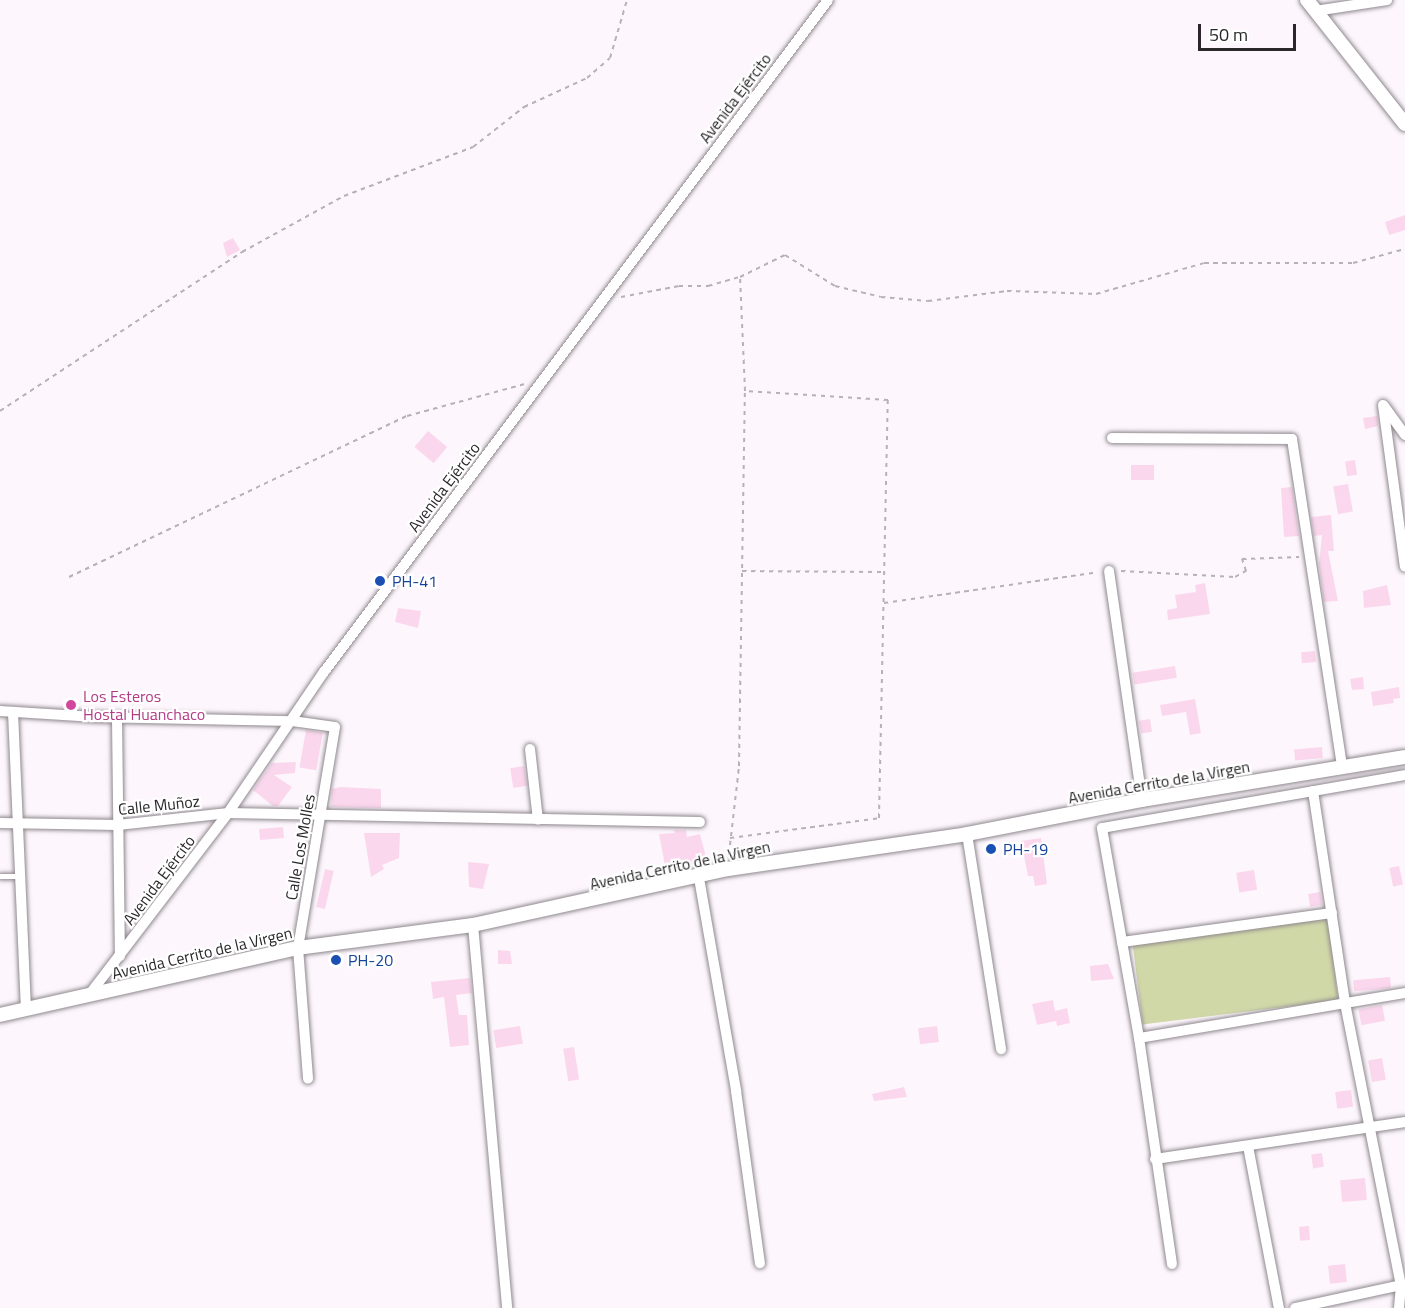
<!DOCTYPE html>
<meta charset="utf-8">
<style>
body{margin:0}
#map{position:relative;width:1405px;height:1308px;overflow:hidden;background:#fdf7fd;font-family:"Titillium Web",sans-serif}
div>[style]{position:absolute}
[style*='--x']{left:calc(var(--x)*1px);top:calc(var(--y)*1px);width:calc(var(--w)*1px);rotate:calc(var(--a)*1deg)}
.green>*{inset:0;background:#d1d8a8;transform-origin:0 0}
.building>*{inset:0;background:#fbd7ee;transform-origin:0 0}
.path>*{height:2px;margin-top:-1px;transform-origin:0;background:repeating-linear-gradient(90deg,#b5b1b5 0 4.5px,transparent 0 9px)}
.roads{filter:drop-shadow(0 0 2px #8f898e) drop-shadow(0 0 2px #8f898e)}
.service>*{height:5px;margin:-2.5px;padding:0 2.5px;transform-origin:2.5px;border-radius:2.5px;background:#fff}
.minor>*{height:10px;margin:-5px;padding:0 5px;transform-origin:5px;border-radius:5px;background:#fff}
.tertiary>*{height:14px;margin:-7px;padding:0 7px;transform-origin:7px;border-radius:7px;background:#fff}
.dots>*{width:16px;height:16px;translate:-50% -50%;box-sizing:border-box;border:3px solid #fff;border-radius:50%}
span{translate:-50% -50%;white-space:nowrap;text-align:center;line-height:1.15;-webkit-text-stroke:4.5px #fff;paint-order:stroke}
.street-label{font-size:16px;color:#292729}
.transit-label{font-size:16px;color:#164399}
.left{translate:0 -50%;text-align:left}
.hotel-label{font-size:16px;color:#b23c85}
.scale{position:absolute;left:1198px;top:24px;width:98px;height:27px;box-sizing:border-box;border:3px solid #292729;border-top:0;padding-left:8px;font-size:18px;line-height:21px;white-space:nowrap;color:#292729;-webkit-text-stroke:4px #fff;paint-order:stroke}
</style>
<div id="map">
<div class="green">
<i style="left:1328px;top:918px;width:83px;height:197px;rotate:83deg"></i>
</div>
<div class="building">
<i style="clip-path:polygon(1405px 215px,1405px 230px,1389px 235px,1385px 222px)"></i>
<i style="clip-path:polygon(233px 238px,240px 250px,227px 257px,223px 243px)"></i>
<i style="clip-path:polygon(1377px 416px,1378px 426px,1365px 429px,1363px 418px)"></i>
<i style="left:428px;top:431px;width:25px;height:21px;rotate:40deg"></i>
<i style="left:1355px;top:460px;width:15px;height:10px;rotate:82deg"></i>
<i style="left:1131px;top:465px;width:23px;height:15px"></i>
<i style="left:1348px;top:484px;width:28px;height:15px;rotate:80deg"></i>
<i style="clip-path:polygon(1292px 487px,1299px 536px,1284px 537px,1281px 488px)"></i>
<i style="clip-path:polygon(1331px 515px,1334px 551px,1328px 551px,1338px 601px,1324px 602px,1319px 564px,1322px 535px,1314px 536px,1311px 517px)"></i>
<i style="clip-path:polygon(1205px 583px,1210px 614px,1168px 620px,1167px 610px,1177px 608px,1175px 595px,1196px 592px,1195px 585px)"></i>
<i style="clip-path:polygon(1387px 585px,1391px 605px,1364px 608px,1363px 591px)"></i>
<i style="clip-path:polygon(398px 608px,421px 611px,418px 628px,395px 622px)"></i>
<i style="left:1315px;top:651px;width:11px;height:14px;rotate:85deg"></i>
<i style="left:1175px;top:666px;width:12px;height:43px;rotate:81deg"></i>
<i style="clip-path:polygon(1363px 677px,1364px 689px,1352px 690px,1350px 679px)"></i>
<i style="clip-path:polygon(1399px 687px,1400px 698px,1393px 699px,1394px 703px,1373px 706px,1371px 692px)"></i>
<i style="clip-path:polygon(1195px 699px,1201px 733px,1190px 735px,1186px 712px,1162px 716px,1160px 705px)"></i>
<i style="left:1150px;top:719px;width:13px;height:11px;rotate:81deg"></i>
<i style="left:306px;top:730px;width:17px;height:38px;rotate:10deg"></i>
<i style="left:1322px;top:747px;width:11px;height:28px;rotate:85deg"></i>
<i style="clip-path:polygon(296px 762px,295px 773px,274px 775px,292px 787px,278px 806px,273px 806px,253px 790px,272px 763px)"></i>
<i style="left:524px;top:766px;width:20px;height:14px;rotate:81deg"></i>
<i style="clip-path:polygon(340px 787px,381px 789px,381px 808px,331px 807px,332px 789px)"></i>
<i style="left:283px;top:827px;width:11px;height:24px;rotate:85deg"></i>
<i style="clip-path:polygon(674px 830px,686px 830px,687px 837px,700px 834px,707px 861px,666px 871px,659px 834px,675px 833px)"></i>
<i style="clip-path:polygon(364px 833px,400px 833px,399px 858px,382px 865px,384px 869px,371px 877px)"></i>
<i style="clip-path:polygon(1041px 838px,1047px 884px,1035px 886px,1033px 876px,1028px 876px,1021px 841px)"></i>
<i style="clip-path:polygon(468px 862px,489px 864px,483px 889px,469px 887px)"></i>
<i style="left:1399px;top:866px;width:19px;height:10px;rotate:78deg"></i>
<i style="left:325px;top:869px;width:9px;height:39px;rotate:13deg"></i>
<i style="left:1254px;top:870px;width:20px;height:18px;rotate:81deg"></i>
<i style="left:1320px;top:892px;width:13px;height:12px;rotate:81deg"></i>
<i style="clip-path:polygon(498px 950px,510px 951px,512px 964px,498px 964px)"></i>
<i style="clip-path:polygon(1108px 964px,1114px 979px,1091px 981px,1090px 966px)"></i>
<i style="left:1390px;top:977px;width:11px;height:37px;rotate:85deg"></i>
<i style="clip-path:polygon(470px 978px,472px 993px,456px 995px,459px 1015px,467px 1015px,469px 1045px,450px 1047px,444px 997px,433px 999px,431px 982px)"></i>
<i style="clip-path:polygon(1053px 1000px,1055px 1011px,1067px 1008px,1070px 1023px,1057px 1026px,1056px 1021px,1037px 1025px,1032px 1004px)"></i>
<i style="left:1382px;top:1005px;width:16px;height:24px;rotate:79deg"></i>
<i style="left:520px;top:1026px;width:18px;height:27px;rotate:81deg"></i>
<i style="left:937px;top:1026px;width:16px;height:19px;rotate:83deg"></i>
<i style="left:574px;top:1047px;width:33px;height:11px;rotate:81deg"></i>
<i style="left:1382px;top:1058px;width:22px;height:14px;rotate:80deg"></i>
<i style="clip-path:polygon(904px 1087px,907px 1097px,874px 1101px,872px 1094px)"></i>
<i style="left:1351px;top:1090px;width:17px;height:16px;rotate:83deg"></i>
<i style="left:1322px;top:1153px;width:14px;height:11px;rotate:82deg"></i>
<i style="left:1365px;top:1178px;width:22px;height:25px;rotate:85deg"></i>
<i style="left:1309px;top:1226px;width:14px;height:10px;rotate:86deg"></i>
<i style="left:1345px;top:1264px;width:18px;height:17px;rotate:84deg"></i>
</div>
<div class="path">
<i style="--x:621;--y:297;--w:59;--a:-10.7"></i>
<i style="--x:679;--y:286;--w:29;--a:0"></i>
<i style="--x:708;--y:286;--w:33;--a:-16"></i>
<i style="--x:740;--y:277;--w:50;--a:-26.1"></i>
<i style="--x:785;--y:255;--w:59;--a:31.8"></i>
<i style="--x:835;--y:286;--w:47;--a:13.4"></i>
<i style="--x:881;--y:297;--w:47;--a:4.9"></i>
<i style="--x:928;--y:301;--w:80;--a:-7.2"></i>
<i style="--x:1007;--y:291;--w:89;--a:1.9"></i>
<i style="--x:1096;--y:294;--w:112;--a:-16"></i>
<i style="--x:1204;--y:263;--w:149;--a:0"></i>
<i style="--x:1353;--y:263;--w:54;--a:-15.1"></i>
<i style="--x:0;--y:411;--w:290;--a:-33.3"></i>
<i style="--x:242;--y:252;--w:116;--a:-28.8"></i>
<i style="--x:344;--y:196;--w:138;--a:-20.8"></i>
<i style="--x:473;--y:147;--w:65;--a:-38.1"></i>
<i style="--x:524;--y:107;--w:69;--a:-24.7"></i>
<i style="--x:587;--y:78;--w:30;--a:-41"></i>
<i style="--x:610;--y:58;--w:60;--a:-73.7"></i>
<i style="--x:742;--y:571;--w:142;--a:0.4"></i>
<i style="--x:1121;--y:571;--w:114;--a:3"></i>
<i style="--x:1235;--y:577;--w:13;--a:-29"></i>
<i style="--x:1246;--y:571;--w:13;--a:-108"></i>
<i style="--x:1242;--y:559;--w:57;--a:-2"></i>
<i style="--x:69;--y:577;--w:374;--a:-25.5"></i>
<i style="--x:407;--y:416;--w:122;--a:-15.2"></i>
<i style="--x:884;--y:603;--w:216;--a:-8.2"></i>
<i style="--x:730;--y:838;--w:150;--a:-7.6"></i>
<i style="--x:879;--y:818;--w:418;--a:-88.8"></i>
<i style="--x:888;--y:400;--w:143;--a:-176.4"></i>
<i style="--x:729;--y:854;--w:89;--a:-83.5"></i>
<i style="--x:739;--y:766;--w:375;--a:-89.1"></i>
<i style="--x:745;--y:391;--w:114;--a:-92.5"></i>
</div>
<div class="roads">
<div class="service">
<i style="--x:0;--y:876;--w:20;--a:0"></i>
</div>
<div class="minor">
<i style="--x:1315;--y:11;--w:73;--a:-8.7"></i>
<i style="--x:1383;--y:405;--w:163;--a:82.3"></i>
<i style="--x:1384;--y:406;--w:36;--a:54"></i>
<i style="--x:1112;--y:438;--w:180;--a:0.3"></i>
<i style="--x:1292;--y:439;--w:332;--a:81.3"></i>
<i style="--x:1109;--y:571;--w:231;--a:81.8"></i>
<i style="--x:0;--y:711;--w:95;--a:3.6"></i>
<i style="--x:95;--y:717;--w:197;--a:1.2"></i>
<i style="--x:292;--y:721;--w:43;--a:7.9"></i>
<i style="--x:335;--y:727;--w:224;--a:99.5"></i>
<i style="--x:298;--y:948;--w:131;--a:85.6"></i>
<i style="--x:13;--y:712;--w:298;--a:87.5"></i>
<i style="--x:117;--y:718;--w:238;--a:89.3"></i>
<i style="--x:530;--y:749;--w:71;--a:83.6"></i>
<i style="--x:1313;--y:791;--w:214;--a:81.4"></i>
<i style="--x:1345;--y:1003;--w:288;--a:78.8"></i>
<i style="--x:1401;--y:1285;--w:23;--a:95"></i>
<i style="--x:0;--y:823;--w:118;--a:1"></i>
<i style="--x:118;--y:825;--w:111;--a:-6.2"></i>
<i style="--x:228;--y:813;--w:472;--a:1.1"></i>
<i style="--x:967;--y:834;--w:218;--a:81"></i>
<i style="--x:699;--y:878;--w:216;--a:80.1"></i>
<i style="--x:736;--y:1091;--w:174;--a:82.1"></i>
<i style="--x:473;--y:925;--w:385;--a:84.9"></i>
<i style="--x:1122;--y:942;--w:212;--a:-7.9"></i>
<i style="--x:89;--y:995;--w:229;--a:-52.6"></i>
<i style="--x:228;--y:813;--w:171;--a:-55.8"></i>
<i style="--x:324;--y:672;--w:840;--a:-53.13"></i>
<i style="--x:1139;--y:1038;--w:270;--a:-9.6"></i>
<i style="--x:1248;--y:1146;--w:165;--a:79.2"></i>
<i style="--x:1155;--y:1159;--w:253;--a:-8.4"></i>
<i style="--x:1172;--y:1264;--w:228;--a:-98.3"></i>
<i style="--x:1139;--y:1038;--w:213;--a:-100"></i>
<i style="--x:1102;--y:828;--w:308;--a:-9.9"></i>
<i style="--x:1295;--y:1308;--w:108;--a:-12.2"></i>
</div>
<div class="tertiary">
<i style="--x:1307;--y:0;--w:158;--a:51.7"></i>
<i style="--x:0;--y:1015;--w:305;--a:-12.7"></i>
<i style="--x:298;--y:948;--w:177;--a:-7.5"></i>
<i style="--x:473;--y:925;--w:261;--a:-12.4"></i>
<i style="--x:728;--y:869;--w:242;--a:-8.3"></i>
<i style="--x:967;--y:834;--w:178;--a:-11"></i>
<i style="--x:1142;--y:800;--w:266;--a:-9.3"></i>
</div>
</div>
<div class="dots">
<i style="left:380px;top:581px;background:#1a4fb4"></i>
<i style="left:71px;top:705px;background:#d1479c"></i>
<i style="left:991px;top:849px;background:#1a4fb4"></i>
<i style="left:336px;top:960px;background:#1a4fb4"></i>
</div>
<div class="street-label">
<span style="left:735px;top:98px;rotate:-53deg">Avenida Ejército</span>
<span style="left:444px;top:487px;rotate:-53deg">Avenida Ejército</span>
<span style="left:1159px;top:782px;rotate:-10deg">Avenida Cerrito de la Virgen</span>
<span style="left:159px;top:805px;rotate:-6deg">Calle Muñoz</span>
<span style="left:300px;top:847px;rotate:-80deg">Calle Los Molles</span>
<span style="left:680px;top:865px;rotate:-12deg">Avenida Cerrito de la Virgen</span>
<span style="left:159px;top:880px;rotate:-53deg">Avenida Ejército</span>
<span style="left:202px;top:953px;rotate:-13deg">Avenida Cerrito de la Virgen</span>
</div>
<div class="transit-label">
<span class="left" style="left:392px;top:581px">PH-41</span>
<span class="left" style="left:1003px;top:849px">PH-19</span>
<span class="left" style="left:348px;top:960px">PH-20</span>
</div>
<div class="hotel-label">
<span class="left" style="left:83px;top:705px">Los Esteros<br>Hostal Huanchaco</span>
</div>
<div class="scale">50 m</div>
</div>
